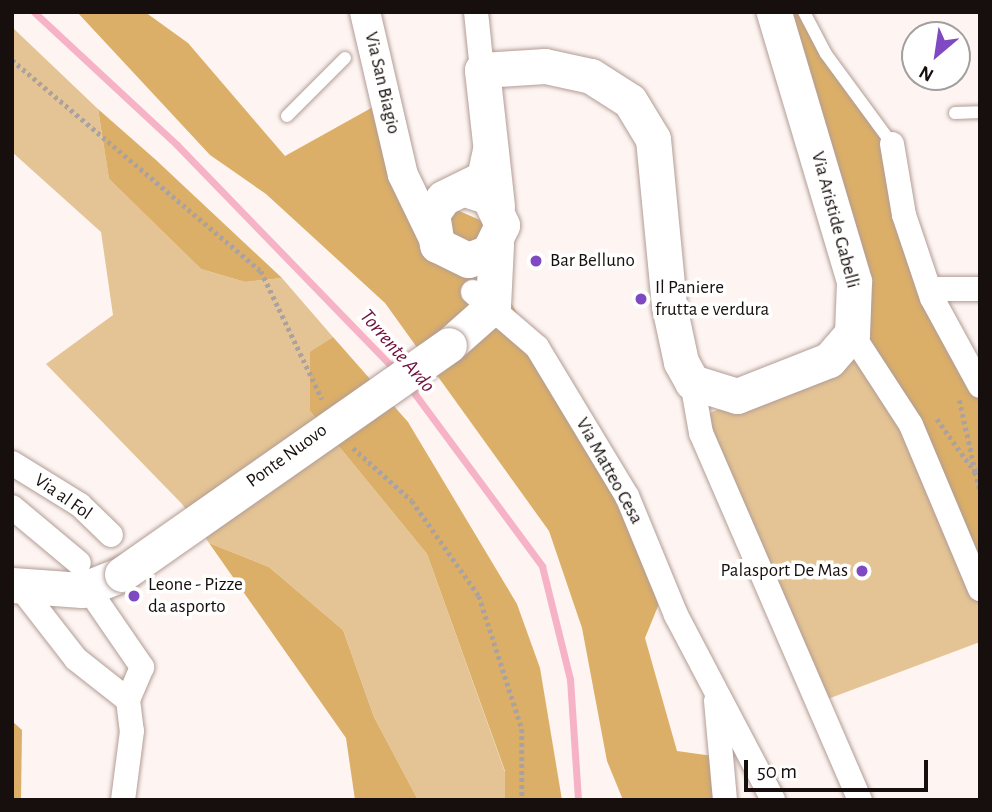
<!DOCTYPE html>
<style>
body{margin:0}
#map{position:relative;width:992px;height:812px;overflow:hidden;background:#fef5f2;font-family:"Alegreya Sans",sans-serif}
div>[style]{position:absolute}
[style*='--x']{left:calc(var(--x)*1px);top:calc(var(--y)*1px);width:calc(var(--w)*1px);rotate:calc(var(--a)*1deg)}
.green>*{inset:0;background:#e4c494}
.forest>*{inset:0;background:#dbaf68}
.stream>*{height:7px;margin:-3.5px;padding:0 3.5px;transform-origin:3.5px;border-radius:3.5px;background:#f6b2c6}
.path>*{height:4.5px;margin-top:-2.25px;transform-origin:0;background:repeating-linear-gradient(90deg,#aba29f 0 3.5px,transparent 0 7px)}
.roads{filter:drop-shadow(0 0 2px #b29c95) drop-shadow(0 0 2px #b29c95)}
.service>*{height:12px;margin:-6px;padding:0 6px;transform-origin:6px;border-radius:6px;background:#fff}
.minor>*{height:24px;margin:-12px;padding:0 12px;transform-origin:12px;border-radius:12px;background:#fff}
.tertiary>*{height:30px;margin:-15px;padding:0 15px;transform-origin:15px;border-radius:15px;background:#fff}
.secondary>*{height:35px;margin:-17.5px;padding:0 17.5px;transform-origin:17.5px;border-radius:17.5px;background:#fff}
.bridges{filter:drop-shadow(0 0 2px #b29c95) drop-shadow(0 0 2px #b29c95)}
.secondary-bridge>*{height:35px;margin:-17.5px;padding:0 17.5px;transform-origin:17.5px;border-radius:17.5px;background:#fff}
.dots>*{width:19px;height:19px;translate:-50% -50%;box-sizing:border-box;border:4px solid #fff;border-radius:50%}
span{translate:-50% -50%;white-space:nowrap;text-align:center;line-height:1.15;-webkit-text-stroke:7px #fff;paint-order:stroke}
.street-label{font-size:19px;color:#170f0d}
.poi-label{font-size:19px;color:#170f0d}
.left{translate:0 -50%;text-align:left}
.right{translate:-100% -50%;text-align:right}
.water-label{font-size:21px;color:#6f0e3b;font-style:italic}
.frame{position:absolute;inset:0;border:14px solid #170f0d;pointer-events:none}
.north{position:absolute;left:901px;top:21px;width:70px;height:70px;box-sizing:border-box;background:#fff;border:2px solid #a29f9e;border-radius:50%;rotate:209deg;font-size:19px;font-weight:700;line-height:28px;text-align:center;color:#170f0d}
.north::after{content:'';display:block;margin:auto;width:24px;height:32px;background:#7f49c1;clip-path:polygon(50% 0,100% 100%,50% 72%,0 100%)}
.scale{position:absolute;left:744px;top:760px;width:184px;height:32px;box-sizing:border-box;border:4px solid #170f0d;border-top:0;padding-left:9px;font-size:21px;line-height:24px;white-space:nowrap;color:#170f0d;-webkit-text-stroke:5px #fff;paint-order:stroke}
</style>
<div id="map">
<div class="green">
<i style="clip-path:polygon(12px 27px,98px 109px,109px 179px,201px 269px,245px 282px,282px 278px,333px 337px,310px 353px,310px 411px,427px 554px,505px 772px,505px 800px,418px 800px,374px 717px,343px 630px,269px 567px,209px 543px,182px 504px,46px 364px,113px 315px,101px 232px,12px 152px)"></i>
<i style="clip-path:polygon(867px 344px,980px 608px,980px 642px,825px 700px,694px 420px)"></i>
</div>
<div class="forest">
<i style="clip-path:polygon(77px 12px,145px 12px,188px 43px,285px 156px,391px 97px,427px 197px,496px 227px,510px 301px,627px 504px,663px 594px,645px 638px,677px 751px,727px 758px,727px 800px,623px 800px,607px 761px,582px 628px,549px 531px,385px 303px,266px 194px,210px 155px)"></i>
<i style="clip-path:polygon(780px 12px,802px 12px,885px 143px,980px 391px,980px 608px,867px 344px)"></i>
<i style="clip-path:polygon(98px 109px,156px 160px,282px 278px,245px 282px,201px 269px,109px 179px)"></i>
<i style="clip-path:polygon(333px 337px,408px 422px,517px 604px,540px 668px,562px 800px,505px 800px,505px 771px,427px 554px,310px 411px,310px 352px)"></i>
<i style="clip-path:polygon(209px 543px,269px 567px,343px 630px,374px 717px,418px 800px,355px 800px,346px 738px)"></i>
<i style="clip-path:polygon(12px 721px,22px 730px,21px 800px,12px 800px)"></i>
</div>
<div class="stream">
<i style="--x:34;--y:12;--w:195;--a:42.9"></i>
<i style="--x:177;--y:145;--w:316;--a:45.9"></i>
<i style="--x:409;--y:386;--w:224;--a:53.5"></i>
<i style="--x:542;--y:566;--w:116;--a:76.1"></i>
<i style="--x:570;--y:679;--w:121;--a:86.2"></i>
</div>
<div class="path">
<i style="--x:12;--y:60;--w:326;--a:40.3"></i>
<i style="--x:261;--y:271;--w:142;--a:64.5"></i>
<i style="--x:937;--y:419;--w:65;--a:54.4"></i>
<i style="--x:975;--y:472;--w:74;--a:-102.5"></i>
<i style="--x:353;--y:448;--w:79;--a:41.9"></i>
<i style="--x:412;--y:501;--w:116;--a:54.8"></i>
<i style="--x:479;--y:596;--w:140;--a:72.1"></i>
<i style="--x:522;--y:729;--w:71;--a:90"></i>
<i style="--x:975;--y:472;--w:19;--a:74"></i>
</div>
<div class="roads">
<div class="service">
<i style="--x:804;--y:12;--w:47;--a:62.4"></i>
<i style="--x:826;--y:54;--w:112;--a:53.7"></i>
<i style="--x:955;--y:113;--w:25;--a:-2"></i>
<i style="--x:287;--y:116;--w:82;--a:-45"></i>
</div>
<div class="minor">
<i style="--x:476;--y:12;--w:58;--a:84.1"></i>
<i style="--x:892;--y:144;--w:72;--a:80.4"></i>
<i style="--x:904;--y:215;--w:88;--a:71.4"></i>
<i style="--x:932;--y:298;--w:100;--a:61.4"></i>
<i style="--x:932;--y:289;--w:48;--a:0"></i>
<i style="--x:473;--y:292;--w:84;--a:40.7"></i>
<i style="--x:537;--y:347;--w:174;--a:58.9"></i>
<i style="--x:627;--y:496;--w:129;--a:67.6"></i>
<i style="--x:676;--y:615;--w:209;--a:62.3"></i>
<i style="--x:852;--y:334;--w:108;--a:57"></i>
<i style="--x:911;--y:425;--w:178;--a:67.2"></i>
<i style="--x:692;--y:382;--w:52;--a:80"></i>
<i style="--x:701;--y:433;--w:400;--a:66.6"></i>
<i style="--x:12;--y:463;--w:80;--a:31.7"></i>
<i style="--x:80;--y:505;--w:43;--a:44.1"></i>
<i style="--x:12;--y:507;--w:87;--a:39.9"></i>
<i style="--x:20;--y:587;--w:91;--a:52.1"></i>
<i style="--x:76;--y:659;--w:66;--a:38.3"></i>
<i style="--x:128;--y:700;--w:31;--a:83"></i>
<i style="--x:132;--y:731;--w:70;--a:97.4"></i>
<i style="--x:98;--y:603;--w:78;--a:55.5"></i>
<i style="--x:142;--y:667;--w:36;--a:113"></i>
<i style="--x:716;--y:701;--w:99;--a:84.8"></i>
</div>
<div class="tertiary">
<i style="--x:365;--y:12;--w:167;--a:76.9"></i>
<i style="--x:403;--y:175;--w:67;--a:64.2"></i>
</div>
<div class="secondary">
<i style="--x:465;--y:189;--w:25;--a:18"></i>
<i style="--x:489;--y:197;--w:31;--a:65"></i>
<i style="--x:502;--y:225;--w:30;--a:116"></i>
<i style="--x:489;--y:252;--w:22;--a:159"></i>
<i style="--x:468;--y:260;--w:34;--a:-154"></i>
<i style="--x:437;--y:245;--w:31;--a:-99"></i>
<i style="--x:432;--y:214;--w:19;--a:-55"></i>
<i style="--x:443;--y:198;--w:46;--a:-26"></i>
<i style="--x:484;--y:178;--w:30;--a:-78"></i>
<i style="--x:497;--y:206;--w:137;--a:-96.3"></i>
<i style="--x:482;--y:70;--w:63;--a:-3.6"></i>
<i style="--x:545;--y:66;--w:47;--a:12.3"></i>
<i style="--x:591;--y:76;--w:46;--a:32.7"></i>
<i style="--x:630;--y:101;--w:44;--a:58.8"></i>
<i style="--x:653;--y:139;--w:168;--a:84.5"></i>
<i style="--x:669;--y:306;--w:57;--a:77.9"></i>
<i style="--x:681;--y:362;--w:23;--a:61"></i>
<i style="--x:692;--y:382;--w:47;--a:17.3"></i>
<i style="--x:737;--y:396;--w:99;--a:-21.4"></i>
<i style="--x:829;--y:360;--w:35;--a:-49"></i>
<i style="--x:852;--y:334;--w:53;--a:-87.8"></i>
<i style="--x:854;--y:281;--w:281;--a:-106.6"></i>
<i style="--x:449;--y:345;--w:59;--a:-41.6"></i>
<i style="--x:493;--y:306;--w:62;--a:-87.2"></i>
<i style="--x:12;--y:585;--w:70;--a:4.1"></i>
<i style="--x:82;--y:590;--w:43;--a:-21.8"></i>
</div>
</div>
<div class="bridges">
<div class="secondary-bridge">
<i style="--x:122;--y:574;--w:399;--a:-35"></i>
</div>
</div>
<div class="dots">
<i style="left:536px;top:261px;background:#7f49c1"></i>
<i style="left:641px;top:299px;background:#7f49c1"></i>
<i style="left:862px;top:571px;background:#7f49c1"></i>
<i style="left:134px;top:596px;background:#7f49c1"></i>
</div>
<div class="street-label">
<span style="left:382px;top:83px;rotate:77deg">Via San Biagio</span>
<span style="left:835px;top:220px;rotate:75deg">Via Aristide Gabelli</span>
<span style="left:287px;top:456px;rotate:-36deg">Ponte Nuovo</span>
<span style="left:609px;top:471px;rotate:61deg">Via Matteo Cesa</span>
<span style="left:63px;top:497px;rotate:35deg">Via al Fol</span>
</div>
<div class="poi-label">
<span class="left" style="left:550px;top:261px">Bar Belluno</span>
<span class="left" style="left:655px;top:299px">Il Paniere<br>frutta e verdura</span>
<span class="right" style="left:848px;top:571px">Palasport De Mas</span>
<span class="left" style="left:148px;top:596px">Leone - Pizze<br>da asporto</span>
</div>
<div class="water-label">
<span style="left:397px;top:351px;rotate:49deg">Torrente Ardo</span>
</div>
<div class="frame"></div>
<div class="north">N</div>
<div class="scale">50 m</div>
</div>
